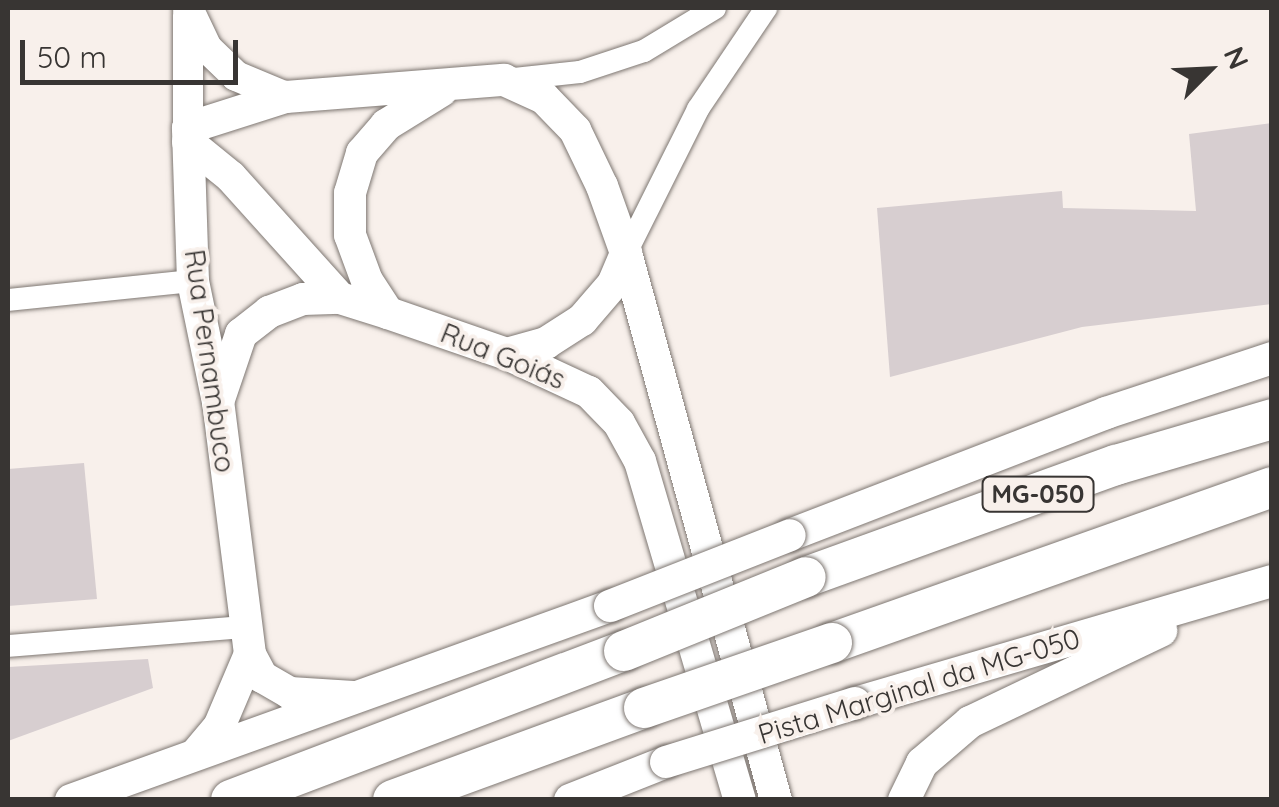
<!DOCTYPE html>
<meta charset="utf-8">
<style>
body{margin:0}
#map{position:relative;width:1279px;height:807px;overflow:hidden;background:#f8f0eb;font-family:Quicksand,sans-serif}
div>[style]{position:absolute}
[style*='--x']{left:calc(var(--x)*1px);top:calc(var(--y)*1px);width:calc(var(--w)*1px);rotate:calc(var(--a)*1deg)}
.building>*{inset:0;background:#d7ced0}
.roads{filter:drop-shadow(0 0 2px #7e7772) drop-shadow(0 0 2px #7e7772)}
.minor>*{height:22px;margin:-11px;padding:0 11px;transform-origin:11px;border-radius:11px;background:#fff}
.tertiary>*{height:30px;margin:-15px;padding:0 15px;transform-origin:15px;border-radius:15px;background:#fff}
.secondary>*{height:32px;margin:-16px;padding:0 16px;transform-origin:16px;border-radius:16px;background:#fff}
.trunk>*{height:40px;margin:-20px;padding:0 20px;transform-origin:20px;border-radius:20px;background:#fff}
.bridges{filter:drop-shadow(0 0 2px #7e7772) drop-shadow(0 0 2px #7e7772)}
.secondary-bridge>*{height:32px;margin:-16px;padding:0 16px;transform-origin:16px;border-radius:16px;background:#fff}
.trunk-bridge>*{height:40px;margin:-20px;padding:0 20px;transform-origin:20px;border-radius:20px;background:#fff}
span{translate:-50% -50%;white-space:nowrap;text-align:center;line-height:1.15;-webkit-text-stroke:8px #f8f0eb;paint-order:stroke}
.shield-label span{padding:2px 8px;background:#f8f0eb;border:2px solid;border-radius:8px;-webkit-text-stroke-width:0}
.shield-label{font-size:25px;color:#383533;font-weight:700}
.street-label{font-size:28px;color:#383533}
.frame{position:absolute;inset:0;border:10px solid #383533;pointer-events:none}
.north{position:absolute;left:1159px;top:20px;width:100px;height:100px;-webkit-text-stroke:8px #f8f0eb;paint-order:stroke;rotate:66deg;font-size:28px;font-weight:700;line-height:40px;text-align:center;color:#383533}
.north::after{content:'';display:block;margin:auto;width:35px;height:45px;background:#383533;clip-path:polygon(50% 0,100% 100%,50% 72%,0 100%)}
.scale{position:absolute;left:20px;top:40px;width:218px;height:45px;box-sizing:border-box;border:5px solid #383533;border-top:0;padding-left:12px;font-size:30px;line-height:35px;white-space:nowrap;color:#383533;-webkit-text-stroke:8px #f8f0eb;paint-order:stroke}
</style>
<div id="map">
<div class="building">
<i style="clip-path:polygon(1272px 123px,1272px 304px,1082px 327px,890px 377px,877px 208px,1062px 191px,1063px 208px,1196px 211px,1189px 134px)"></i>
<i style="clip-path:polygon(84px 463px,97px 599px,8px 606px,8px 469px)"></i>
<i style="clip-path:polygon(148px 659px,153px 688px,8px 741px,8px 667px)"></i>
</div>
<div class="roads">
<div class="minor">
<i style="--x:505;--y:80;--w:75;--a:-6.1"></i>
<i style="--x:580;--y:72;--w:67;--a:-18.2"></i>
<i style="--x:644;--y:51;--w:83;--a:-31.2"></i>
<i style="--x:626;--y:253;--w:161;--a:-63.4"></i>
<i style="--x:698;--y:109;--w:122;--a:-56"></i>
<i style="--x:8;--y:300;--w:186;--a:-5.9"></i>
<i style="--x:8;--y:646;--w:238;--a:-4.6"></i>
</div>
<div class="tertiary">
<i style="--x:188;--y:8;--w:44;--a:64.6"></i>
<i style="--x:207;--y:48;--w:40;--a:44"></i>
<i style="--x:236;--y:76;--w:54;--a:22.8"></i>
<i style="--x:188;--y:128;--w:113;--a:-90"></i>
</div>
<div class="secondary">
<i style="--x:188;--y:142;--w:55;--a:39.1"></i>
<i style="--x:231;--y:177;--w:163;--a:48"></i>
<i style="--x:388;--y:313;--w:38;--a:-123"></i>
<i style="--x:367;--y:281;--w:49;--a:-110.3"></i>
<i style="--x:350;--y:235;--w:42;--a:-90"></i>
<i style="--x:350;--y:193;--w:42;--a:-73.3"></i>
<i style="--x:362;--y:153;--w:37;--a:-49"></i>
<i style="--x:386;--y:125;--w:65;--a:-31.7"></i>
<i style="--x:507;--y:354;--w:41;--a:-15.8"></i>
<i style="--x:546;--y:343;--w:43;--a:-32.6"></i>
<i style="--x:582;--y:320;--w:48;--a:-49.3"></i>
<i style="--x:613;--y:284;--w:34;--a:-67"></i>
<i style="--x:218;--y:402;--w:72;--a:-71.3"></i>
<i style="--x:241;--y:334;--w:36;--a:-38"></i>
<i style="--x:269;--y:312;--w:36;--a:-21"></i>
<i style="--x:303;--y:299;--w:37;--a:-2"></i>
<i style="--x:340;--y:298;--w:50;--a:17.4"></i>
<i style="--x:388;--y:313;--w:126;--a:19"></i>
<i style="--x:507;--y:354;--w:90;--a:24.9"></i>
<i style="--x:589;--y:392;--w:43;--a:45.9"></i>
<i style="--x:619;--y:423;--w:43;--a:61.1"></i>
<i style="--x:640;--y:461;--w:353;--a:73.6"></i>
<i style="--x:790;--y:535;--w:339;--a:-21.1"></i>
<i style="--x:1106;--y:413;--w:175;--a:-18.3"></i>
<i style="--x:353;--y:697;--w:63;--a:-176.4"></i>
<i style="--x:290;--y:693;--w:32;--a:-150"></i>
<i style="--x:262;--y:677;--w:26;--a:-118"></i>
<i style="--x:250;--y:654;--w:254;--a:-97.2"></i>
<i style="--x:218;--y:402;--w:124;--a:-101.7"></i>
<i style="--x:193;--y:281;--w:153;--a:-91.9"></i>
<i style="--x:188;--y:128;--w:103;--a:-17.6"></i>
<i style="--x:286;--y:97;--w:219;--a:-4.5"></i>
<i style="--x:504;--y:80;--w:44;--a:24.2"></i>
<i style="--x:544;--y:98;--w:45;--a:45.9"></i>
<i style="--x:575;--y:130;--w:62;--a:64.3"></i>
<i style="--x:602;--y:186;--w:71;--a:70.3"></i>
<i style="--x:626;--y:253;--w:567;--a:74.67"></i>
<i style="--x:855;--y:703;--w:434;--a:-16.3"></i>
<i style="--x:196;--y:754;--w:35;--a:-50"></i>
<i style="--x:219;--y:727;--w:79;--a:-67"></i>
<i style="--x:71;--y:800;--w:573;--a:-19.8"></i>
<i style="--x:570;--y:800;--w:103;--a:-21.6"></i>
<i style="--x:904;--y:800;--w:41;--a:-64.1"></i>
<i style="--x:922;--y:763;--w:63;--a:-40.5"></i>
<i style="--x:970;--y:722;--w:212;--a:-25.5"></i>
</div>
<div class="trunk">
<i style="--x:806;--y:577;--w:330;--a:-19.9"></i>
<i style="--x:1116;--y:465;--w:163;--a:-16.4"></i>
<i style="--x:832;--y:643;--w:467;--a:-19.5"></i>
<i style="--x:231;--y:800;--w:420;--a:-20.8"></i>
<i style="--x:393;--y:800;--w:267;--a:-20.1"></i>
</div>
</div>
<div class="bridges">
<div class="secondary-bridge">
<i style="--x:610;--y:606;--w:193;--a:-21.5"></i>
<i style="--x:666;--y:762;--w:198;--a:-17.3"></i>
</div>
<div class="trunk-bridge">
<i style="--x:624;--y:651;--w:196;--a:-22.1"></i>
<i style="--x:644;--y:708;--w:199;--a:-19.1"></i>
</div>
</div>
<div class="shield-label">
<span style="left:1038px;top:494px">MG-050</span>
</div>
<div class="street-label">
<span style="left:503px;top:356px;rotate:22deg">Rua Goiás</span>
<span style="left:210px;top:361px;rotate:82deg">Rua Pernambuco</span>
<span style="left:919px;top:686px;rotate:-17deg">Pista Marginal da MG-050</span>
</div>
<div class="frame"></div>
<div class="north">N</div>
<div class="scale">50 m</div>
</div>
